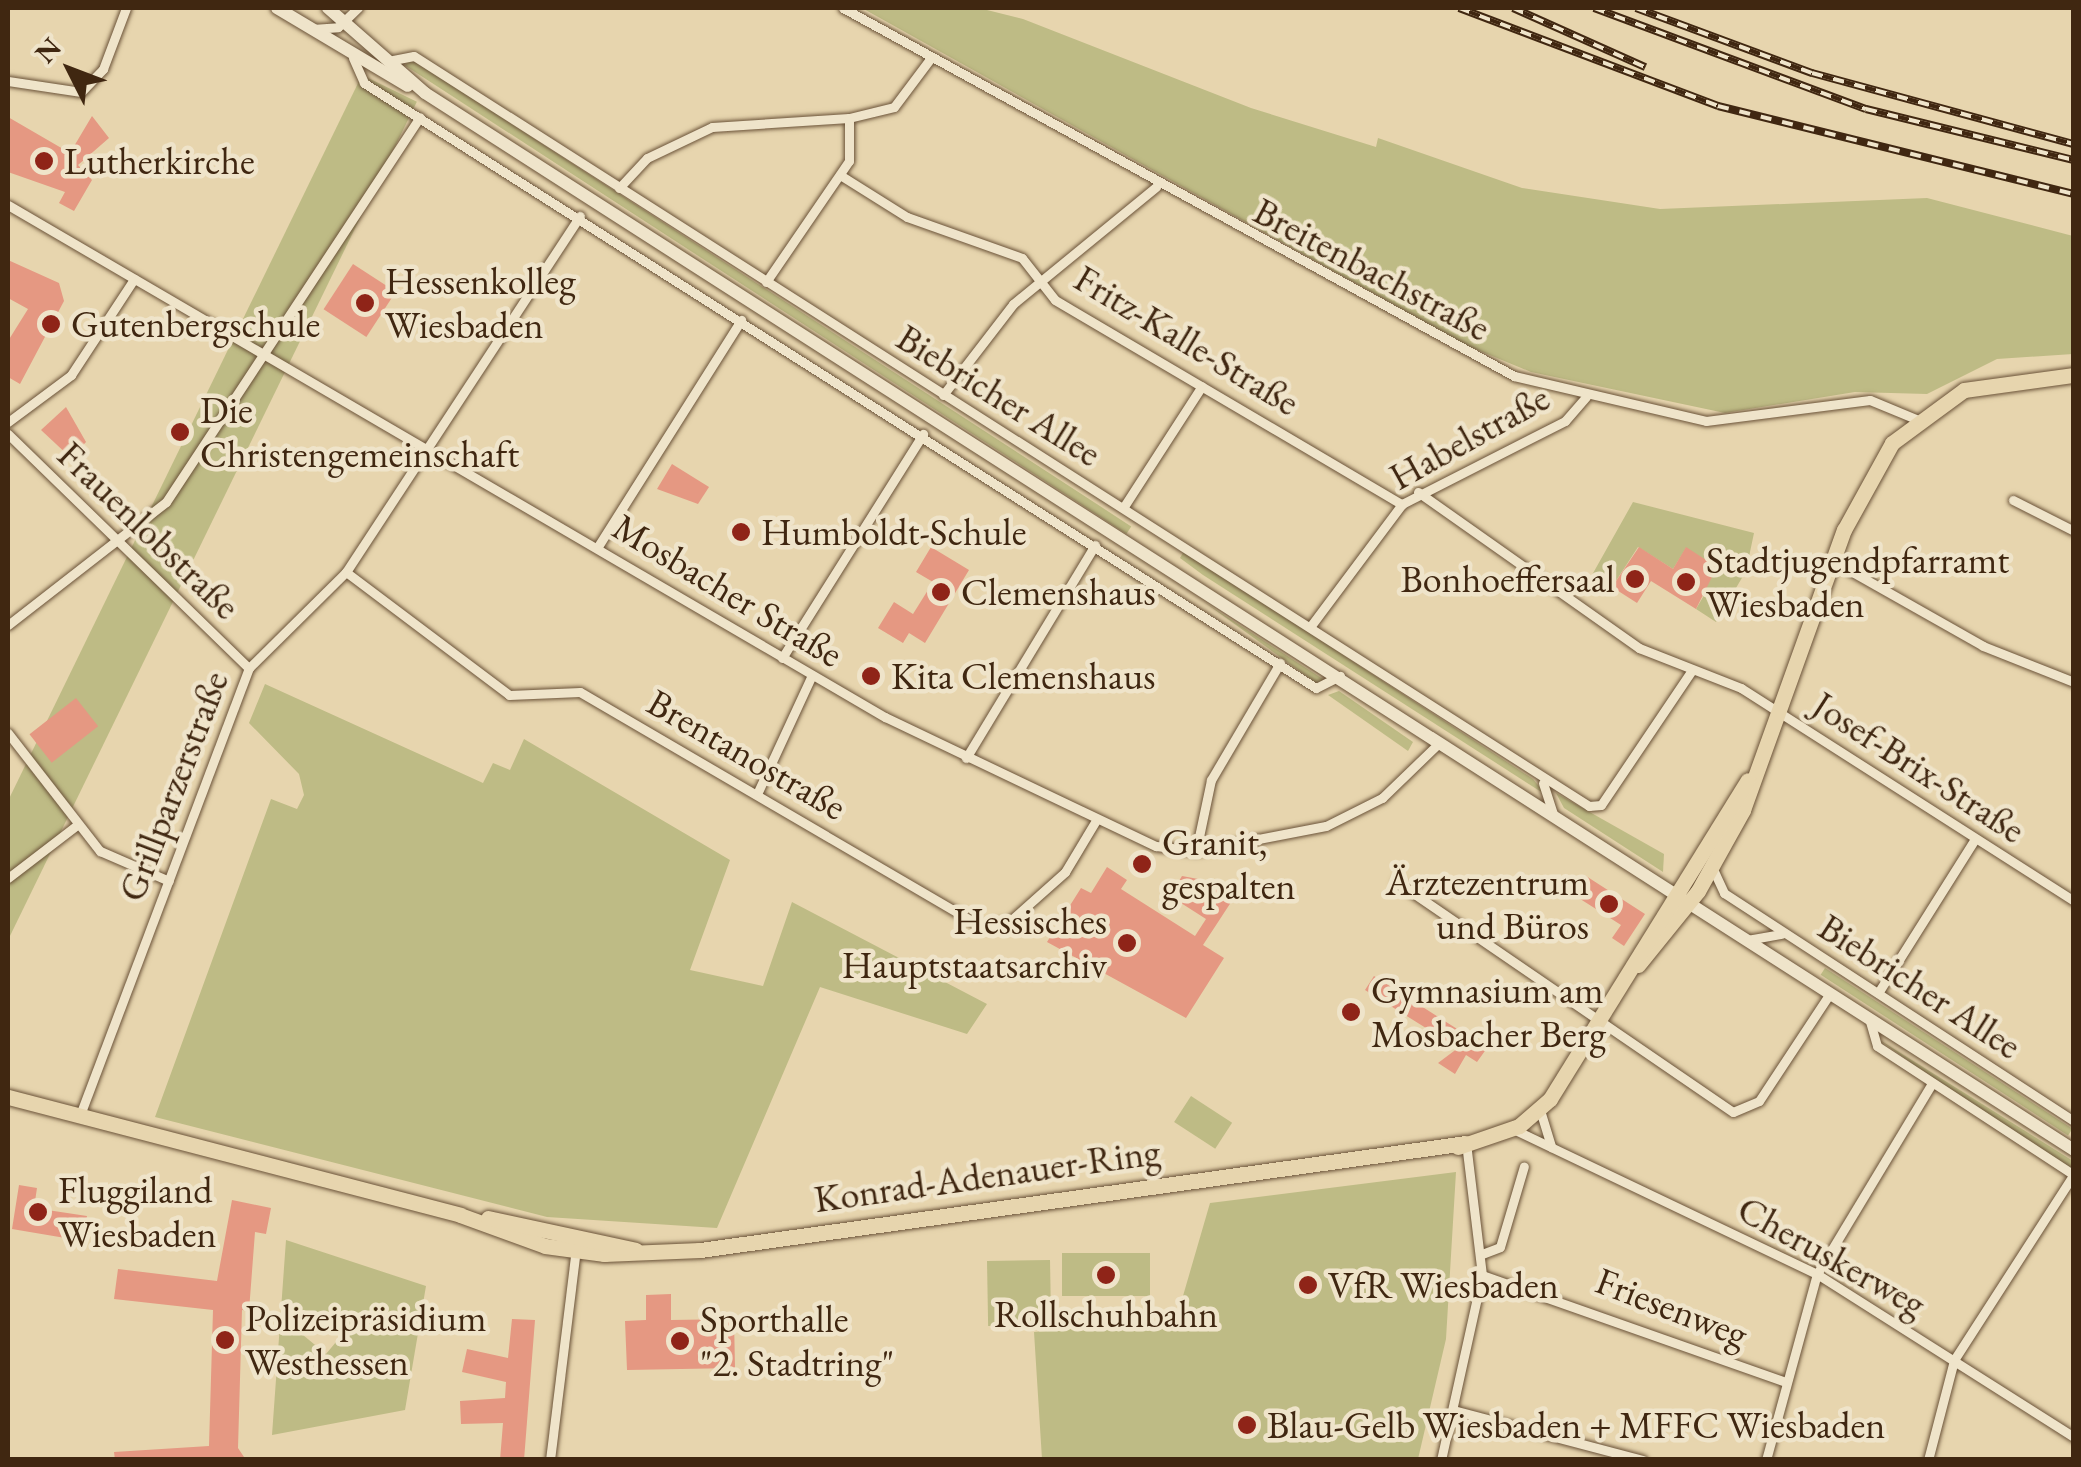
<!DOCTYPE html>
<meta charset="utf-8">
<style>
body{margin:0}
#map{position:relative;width:2081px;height:1467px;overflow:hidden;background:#e7d5ae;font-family:"EB Garamond",serif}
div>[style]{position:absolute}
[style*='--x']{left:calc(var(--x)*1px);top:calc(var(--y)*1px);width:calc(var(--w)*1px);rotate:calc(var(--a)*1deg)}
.green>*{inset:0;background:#bebb85;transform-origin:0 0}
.building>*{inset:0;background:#e59882;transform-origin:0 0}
.roads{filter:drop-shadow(0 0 2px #6a5238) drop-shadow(0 0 2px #6a5238)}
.minor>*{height:9px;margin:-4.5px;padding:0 4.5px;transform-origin:4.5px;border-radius:4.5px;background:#efe4ca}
.secondary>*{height:12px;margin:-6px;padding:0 6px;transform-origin:6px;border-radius:6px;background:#efe4ca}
.primary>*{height:15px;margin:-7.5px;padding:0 7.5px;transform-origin:7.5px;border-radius:7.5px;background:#e7d5ae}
.rail>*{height:8px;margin-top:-4px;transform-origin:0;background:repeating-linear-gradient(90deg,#efe4ca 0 11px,#402711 0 22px);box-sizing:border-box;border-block:2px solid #402711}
.dots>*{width:28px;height:28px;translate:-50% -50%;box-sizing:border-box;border:5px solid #efe4ca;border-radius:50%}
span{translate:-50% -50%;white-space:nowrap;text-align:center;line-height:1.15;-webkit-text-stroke:9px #efe4ca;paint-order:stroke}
.poi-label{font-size:38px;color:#402711}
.left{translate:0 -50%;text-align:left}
.right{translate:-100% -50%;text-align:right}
.street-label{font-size:38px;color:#402711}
.frame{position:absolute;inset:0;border:10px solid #402711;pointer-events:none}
.north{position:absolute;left:20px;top:20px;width:100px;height:100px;-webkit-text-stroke:8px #efe4ca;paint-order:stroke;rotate:312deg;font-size:28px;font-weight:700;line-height:40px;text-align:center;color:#402711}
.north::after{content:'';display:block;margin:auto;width:35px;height:45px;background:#402711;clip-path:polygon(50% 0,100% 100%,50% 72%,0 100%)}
</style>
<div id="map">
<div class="green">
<i style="clip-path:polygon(862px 8px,979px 8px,1023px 19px,1251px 108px,1376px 147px,1378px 138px,1522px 188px,1660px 209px,1927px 198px,2073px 236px,2073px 354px,1997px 359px,1927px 394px,1855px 392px,1725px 413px,1531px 372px,1468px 346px)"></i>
<i style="left:410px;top:58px;width:860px;height:9px;rotate:33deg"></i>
<i style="left:362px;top:75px;width:61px;height:937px;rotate:26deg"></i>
<i style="clip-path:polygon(1633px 502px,1754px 533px,1746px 571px,1716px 622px,1696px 609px,1703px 597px,1686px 548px,1673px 569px,1638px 547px,1612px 587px,1592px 575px)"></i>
<i style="clip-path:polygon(1184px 551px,1533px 779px,1546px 795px,1203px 575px,1180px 558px)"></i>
<i style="clip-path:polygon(1204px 602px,1329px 683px,1319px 685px)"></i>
<i style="clip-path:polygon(265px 684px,483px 783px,493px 763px,510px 770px,524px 739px,730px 860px,690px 970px,763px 986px,792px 902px,987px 1004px,967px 1034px,820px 987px,717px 1228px,547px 1217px,155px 1117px,271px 799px,297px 809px,304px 795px,299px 774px,249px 723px)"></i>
<i style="clip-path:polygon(1339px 691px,1413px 742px,1408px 751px,1328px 695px)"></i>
<i style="clip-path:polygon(1556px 793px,1664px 854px,1663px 872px,1564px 808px)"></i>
<i style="left:1825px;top:968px;width:295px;height:8px;rotate:33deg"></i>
<i style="clip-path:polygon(1875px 1037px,2073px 1161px,2073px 1170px,1951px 1091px)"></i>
<i style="left:1191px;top:1096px;width:49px;height:31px;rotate:33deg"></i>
<i style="clip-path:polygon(1456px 1172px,1446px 1339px,1418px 1459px,1042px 1459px,1034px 1332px,1176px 1320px,1210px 1203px)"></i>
<i style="clip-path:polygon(evenodd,286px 1240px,426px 1286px,405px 1410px,272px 1435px,286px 1240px,323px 1311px,346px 1330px,326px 1354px,303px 1335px,323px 1311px)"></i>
<i style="left:1150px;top:1253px;width:43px;height:88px;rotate:90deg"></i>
<i style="left:1050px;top:1260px;width:65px;height:63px;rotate:89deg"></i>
</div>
<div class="building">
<i style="clip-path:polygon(92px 116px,109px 138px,78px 165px,92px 180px,74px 211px,59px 203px,65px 192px,8px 172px,8px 117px,70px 153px)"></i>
<i style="clip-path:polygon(8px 260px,59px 283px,64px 301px,20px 384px,8px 377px,8px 341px,28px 309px,8px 298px)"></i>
<i style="left:353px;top:264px;width:51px;height:54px;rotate:33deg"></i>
<i style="clip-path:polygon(66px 407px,86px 442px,71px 458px,41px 430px)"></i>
<i style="clip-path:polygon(672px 464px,709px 487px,698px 504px,657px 489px)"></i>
<i style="clip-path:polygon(931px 547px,969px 570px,925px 643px,909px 633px,903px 643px,878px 628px,894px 602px,913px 614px,933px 582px,916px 572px)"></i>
<i style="clip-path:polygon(1639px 547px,1673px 569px,1686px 547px,1717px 567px,1696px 609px,1651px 581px,1637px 603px,1612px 587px)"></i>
<i style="left:76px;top:698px;width:36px;height:59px;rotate:52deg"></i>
<i style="clip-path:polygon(1107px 867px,1127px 880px,1121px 889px,1195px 936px,1206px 919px,1170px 896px,1182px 876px,1241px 887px,1203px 945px,1224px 958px,1186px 1018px,1047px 942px,1081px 888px,1091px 893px)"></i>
<i style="clip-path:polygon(1586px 876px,1645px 914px,1624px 946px,1612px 938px,1621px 925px,1574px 895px)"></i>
<i style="clip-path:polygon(1374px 976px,1487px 1048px,1477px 1062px,1466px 1055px,1455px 1074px,1438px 1063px,1458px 1048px,1365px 990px)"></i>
<i style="clip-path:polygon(19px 1185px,37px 1188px,34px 1208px,87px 1216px,83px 1241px,12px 1229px)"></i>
<i style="clip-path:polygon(232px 1200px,271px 1208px,266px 1234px,255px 1232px,249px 1311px,242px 1310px,238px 1448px,246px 1460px,115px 1460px,114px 1452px,209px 1446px,213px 1310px,114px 1299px,118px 1269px,217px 1281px)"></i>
<i style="clip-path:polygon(671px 1294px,671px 1320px,734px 1319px,735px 1368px,627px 1370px,625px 1321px,646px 1320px,646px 1295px)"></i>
<i style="clip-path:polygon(512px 1319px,535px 1320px,524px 1460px,500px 1460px,503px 1423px,461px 1424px,460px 1401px,505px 1398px,506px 1382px,462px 1372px,467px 1349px,508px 1358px)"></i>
</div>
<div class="roads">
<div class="minor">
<i style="--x:843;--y:8;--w:765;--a:28.74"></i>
<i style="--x:1514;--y:376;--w:197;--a:13.2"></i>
<i style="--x:1706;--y:421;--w:165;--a:-7.3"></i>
<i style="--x:1870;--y:400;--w:50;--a:22.4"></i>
<i style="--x:312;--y:29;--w:26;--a:-4"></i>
<i style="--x:338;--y:27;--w:28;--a:-44"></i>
<i style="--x:353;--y:58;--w:27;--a:66"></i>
<i style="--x:364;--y:83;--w:1128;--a:32.44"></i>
<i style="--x:1316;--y:688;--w:27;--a:-27"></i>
<i style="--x:388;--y:61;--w:26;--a:-11"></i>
<i style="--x:414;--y:56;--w:1394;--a:32.55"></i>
<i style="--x:1589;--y:806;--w:12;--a:-5"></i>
<i style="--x:1601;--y:805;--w:163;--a:-56"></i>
<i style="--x:8;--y:81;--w:74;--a:8.6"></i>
<i style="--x:81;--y:92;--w:32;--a:-46"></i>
<i style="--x:103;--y:69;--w:65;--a:-69.3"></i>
<i style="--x:840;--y:175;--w:79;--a:32.1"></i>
<i style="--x:907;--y:217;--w:122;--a:19.6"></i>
<i style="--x:1022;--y:258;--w:53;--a:51.8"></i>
<i style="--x:1055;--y:300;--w:403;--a:30.5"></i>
<i style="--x:619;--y:188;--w:41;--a:-47"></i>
<i style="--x:647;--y:158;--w:72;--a:-25.5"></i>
<i style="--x:712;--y:127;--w:137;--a:-3.8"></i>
<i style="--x:8;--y:205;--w:1016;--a:30.28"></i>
<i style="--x:885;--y:717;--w:300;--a:25.5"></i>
<i style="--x:1156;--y:846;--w:40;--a:7.1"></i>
<i style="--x:1196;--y:851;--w:132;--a:-10.9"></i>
<i style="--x:1326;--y:826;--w:63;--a:-26.6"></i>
<i style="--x:1382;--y:798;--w:79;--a:-44"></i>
<i style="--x:766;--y:282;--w:147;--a:-55.6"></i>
<i style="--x:849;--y:161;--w:43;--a:-90"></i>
<i style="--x:849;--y:118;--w:46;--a:-13.7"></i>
<i style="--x:894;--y:107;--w:60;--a:-53.1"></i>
<i style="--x:943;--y:395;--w:115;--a:-52.4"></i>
<i style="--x:1013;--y:304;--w:185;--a:-39.3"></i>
<i style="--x:8;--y:422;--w:79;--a:-36.7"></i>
<i style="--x:71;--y:375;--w:115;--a:-56.7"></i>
<i style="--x:8;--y:434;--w:336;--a:44.2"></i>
<i style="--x:1418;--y:492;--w:271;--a:35.2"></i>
<i style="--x:1639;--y:648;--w:110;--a:21.4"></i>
<i style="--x:1741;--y:688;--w:395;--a:32.6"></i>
<i style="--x:2013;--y:500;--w:68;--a:26.9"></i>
<i style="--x:1123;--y:508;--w:145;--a:-57.1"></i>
<i style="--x:597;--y:548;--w:270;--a:-57.7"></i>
<i style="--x:1833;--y:561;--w:172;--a:29.5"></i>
<i style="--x:1983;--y:646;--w:98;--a:21.6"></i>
<i style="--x:346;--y:572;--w:204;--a:37"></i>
<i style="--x:509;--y:695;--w:71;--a:-2.4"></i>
<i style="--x:580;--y:692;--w:466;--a:30.3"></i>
<i style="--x:982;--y:927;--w:29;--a:-12"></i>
<i style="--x:1010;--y:921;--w:74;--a:-41.7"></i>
<i style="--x:1065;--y:872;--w:58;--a:-59"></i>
<i style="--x:8;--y:625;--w:200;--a:-37.9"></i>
<i style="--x:166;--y:502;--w:461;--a:-56.6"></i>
<i style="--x:1310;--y:627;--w:154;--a:-53.2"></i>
<i style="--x:1402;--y:504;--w:183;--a:-27"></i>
<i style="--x:1565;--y:421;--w:32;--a:-49"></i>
<i style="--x:782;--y:658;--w:265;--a:-57.8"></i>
<i style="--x:8;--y:733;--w:150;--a:52.1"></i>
<i style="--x:100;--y:851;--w:75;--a:23.5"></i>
<i style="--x:966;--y:758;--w:249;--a:-58.8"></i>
<i style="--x:1543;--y:783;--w:35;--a:72"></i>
<i style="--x:757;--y:794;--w:131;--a:-65.2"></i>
<i style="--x:1196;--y:851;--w:73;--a:-78.1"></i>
<i style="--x:1211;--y:780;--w:136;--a:-59.5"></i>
<i style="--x:1712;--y:867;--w:29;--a:65"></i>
<i style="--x:1724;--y:893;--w:418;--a:33.1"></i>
<i style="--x:8;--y:878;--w:87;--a:-37.5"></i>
<i style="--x:1397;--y:882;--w:407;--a:34.4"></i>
<i style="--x:1733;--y:1112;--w:28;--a:-23"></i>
<i style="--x:1759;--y:1101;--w:127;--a:-56.6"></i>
<i style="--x:1747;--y:940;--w:35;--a:-10"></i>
<i style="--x:1878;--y:993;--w:182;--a:-57.8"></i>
<i style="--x:1869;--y:1018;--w:29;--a:74"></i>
<i style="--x:1877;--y:1046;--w:235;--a:33.2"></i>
<i style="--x:1540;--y:1110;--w:39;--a:73"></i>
<i style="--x:80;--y:1115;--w:478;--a:-69.3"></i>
<i style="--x:249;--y:668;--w:136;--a:-44.7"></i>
<i style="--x:346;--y:572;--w:426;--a:-56.7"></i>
<i style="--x:1513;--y:1129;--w:337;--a:25.5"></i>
<i style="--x:1817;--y:1274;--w:304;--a:32.4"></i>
<i style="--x:1482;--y:1254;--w:19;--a:-21"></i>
<i style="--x:1500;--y:1247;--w:84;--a:-73.5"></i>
<i style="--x:1482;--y:1275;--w:319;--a:19.4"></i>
<i style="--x:1453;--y:1410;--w:196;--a:14.8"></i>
<i style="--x:550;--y:1460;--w:213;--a:-83"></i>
<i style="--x:1441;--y:1460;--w:189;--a:-77.5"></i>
<i style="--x:1482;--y:1275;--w:133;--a:-96.9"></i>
<i style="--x:1766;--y:1460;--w:193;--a:-74.7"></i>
<i style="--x:1817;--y:1274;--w:223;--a:-58.9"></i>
<i style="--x:1928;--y:1460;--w:103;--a:-75.4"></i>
<i style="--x:1954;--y:1360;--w:220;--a:-57.2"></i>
</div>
<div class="secondary">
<i style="--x:277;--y:8;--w:152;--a:30.8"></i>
<i style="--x:328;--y:8;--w:129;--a:41.2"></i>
<i style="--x:425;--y:93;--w:1959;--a:32.66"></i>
</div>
<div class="primary">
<i style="--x:1638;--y:965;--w:95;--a:-51"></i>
<i style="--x:1698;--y:891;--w:93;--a:-60.9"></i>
<i style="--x:1743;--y:810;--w:298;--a:-70.2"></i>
<i style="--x:1844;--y:530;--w:99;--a:-61.1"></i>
<i style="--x:1892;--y:443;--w:89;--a:-36.4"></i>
<i style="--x:1964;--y:390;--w:111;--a:-7.8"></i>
<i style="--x:8;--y:1097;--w:467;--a:14.6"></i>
<i style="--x:460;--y:1215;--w:90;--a:20"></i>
<i style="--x:545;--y:1246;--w:60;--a:7.7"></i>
<i style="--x:604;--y:1254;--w:96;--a:-2.4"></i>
<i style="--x:700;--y:1250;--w:773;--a:-7.95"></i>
<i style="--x:1458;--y:1147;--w:65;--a:-19"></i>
<i style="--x:1519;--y:1126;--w:41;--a:-41.1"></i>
<i style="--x:1550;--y:1099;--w:375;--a:-58.2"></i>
<i style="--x:488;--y:1218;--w:151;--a:12.2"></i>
</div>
</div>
<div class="rail">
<i style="--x:1459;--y:8;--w:277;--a:20.7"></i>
<i style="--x:1718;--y:106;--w:367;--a:13.9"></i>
<i style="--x:1513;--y:8;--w:145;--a:24.1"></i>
<i style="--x:1594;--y:8;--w:290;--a:20.4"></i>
<i style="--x:1866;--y:109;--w:214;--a:13.8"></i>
<i style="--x:1636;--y:8;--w:188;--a:20.3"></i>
<i style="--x:1812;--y:73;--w:271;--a:15.2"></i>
</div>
<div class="dots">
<i style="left:44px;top:161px;background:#8f2418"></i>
<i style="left:365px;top:303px;background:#8f2418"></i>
<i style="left:51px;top:324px;background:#8f2418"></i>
<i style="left:180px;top:432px;background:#8f2418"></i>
<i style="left:741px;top:532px;background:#8f2418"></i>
<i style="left:1635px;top:579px;background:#8f2418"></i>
<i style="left:1686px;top:582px;background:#8f2418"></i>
<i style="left:941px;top:592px;background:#8f2418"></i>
<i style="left:871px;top:676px;background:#8f2418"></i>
<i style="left:1142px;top:864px;background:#8f2418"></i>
<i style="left:1609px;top:904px;background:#8f2418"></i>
<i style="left:1127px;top:943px;background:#8f2418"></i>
<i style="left:1351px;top:1012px;background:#8f2418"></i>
<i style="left:38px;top:1212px;background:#8f2418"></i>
<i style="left:1106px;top:1275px;background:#8f2418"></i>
<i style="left:1308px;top:1285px;background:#8f2418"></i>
<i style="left:225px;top:1340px;background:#8f2418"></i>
<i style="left:680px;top:1341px;background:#8f2418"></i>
<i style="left:1247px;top:1425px;background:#8f2418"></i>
</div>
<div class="poi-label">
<span class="left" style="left:64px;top:161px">Lutherkirche</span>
<span class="left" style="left:385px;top:303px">Hessenkolleg<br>Wiesbaden</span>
<span class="left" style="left:71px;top:324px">Gutenbergschule</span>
<span class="left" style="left:200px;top:432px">Die<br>Christengemeinschaft</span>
<span class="left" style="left:761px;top:532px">Humboldt-Schule</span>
<span class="left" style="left:1706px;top:582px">Stadtjugendpfarramt<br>Wiesbaden</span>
<span class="right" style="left:1615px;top:579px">Bonhoeffersaal</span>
<span class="left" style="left:961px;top:592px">Clemenshaus</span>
<span class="left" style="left:891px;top:676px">Kita Clemenshaus</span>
<span class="left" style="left:1162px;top:864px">Granit,<br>gespalten</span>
<span class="right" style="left:1589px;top:904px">Ärztezentrum<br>und Büros</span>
<span class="right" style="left:1107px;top:943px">Hessisches<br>Hauptstaatsarchiv</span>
<span class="left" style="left:1371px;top:1012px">Gymnasium am<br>Mosbacher Berg</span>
<span class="left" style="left:58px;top:1212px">Fluggiland<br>Wiesbaden</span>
<span class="left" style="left:1328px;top:1285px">VfR Wiesbaden</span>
<span style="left:1106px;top:1314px">Rollschuhbahn</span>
<span class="left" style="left:245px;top:1340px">Polizeipräsidium<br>Westhessen</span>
<span class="left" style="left:700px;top:1341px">Sporthalle<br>"2. Stadtring"</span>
<span class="left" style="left:1267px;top:1425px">Blau-Gelb Wiesbaden + MFFC Wiesbaden</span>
</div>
<div class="street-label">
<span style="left:1372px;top:269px;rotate:28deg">Breitenbachstraße</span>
<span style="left:1187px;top:340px;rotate:31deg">Fritz-Kalle-Straße</span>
<span style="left:999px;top:395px;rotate:32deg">Biebricher Allee</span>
<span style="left:1469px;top:437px;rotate:-29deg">Habelstraße</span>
<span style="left:149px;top:530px;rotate:44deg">Frauenlobstraße</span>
<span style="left:728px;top:590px;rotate:31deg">Mosbacher Straße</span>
<span style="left:747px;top:754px;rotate:30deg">Brentanostraße</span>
<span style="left:1919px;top:767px;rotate:33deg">Josef-Brix-Straße</span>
<span style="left:173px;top:786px;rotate:-69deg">Grillparzerstraße</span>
<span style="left:1920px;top:986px;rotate:33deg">Biebricher Allee</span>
<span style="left:987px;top:1175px;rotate:-8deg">Konrad-Adenauer-Ring</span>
<span style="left:1832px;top:1256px;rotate:29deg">Cheruskerweg</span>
<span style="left:1672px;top:1307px;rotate:21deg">Friesenweg</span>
</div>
<div class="frame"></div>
<div class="north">N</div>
</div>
